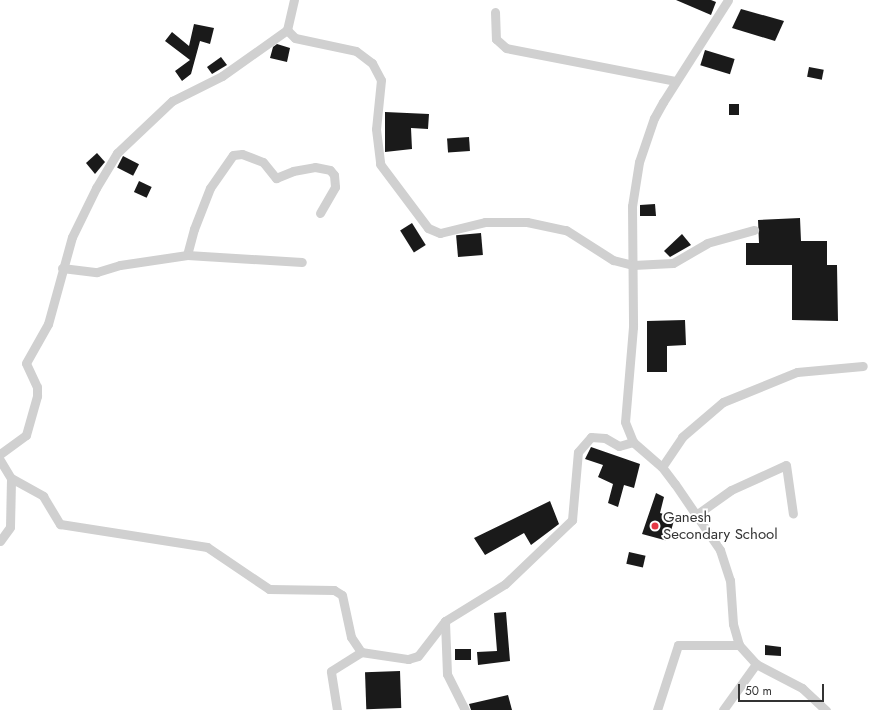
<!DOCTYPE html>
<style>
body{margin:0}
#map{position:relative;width:876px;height:710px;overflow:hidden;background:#fff;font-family:Jost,sans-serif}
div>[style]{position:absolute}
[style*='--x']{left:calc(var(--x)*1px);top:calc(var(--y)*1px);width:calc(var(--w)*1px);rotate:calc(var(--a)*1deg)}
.building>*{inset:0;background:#1a1a1a;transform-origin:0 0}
.street>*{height:9px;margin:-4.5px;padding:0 4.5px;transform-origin:4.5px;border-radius:4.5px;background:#d0d0d0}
.dots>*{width:11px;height:11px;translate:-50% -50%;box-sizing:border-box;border:2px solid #fff;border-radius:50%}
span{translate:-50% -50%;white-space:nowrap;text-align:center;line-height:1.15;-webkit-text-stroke:4px #fff;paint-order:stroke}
.poi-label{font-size:15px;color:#333}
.left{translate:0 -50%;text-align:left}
.scale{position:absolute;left:738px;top:684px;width:86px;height:18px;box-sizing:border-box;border:2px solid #333;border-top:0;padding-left:5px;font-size:12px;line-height:14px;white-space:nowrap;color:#333;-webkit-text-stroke:3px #fff;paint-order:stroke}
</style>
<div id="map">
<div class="building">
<i style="clip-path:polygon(676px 0,711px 0,716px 2px,711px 15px)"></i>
<i style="clip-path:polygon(741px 9px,784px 21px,775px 41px,732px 28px)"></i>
<i style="clip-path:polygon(194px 24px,214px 28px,210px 44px,200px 41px,191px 74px,182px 81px,175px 71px,190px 60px,165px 41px,172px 32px,189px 46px)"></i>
<i style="clip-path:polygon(277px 44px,290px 48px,287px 62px,270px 58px,273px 47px)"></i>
<i style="left:705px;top:50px;width:31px;height:16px;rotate:17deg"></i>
<i style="clip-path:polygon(221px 57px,227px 65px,212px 74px,207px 67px)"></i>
<i style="left:809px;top:67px;width:15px;height:10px;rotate:11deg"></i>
<i style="left:729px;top:104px;width:10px;height:11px"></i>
<i style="clip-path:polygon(385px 112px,429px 114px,428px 129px,411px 128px,412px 149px,385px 152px)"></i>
<i style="left:469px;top:137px;width:14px;height:22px;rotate:86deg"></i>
<i style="clip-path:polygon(97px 153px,105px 162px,95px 174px,86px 163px)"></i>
<i style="left:123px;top:156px;width:18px;height:13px;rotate:27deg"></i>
<i style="left:139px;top:181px;width:14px;height:12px;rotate:25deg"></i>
<i style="clip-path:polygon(655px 204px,656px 216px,640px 216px,640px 205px)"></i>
<i style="clip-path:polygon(800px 218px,801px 241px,827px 241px,827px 265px,837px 265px,838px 321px,792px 320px,792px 265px,746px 265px,746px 243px,759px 243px,758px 220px)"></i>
<i style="left:412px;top:223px;width:26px;height:14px;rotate:58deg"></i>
<i style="left:481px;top:233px;width:22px;height:25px;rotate:85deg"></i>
<i style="clip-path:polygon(682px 234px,691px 245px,670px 257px,664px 251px)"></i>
<i style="clip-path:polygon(685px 320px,686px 345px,667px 346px,667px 372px,647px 372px,647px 321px)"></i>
<i style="clip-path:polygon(591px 447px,640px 464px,634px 488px,624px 485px,618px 507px,608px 503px,613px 484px,598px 477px,603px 465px,585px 459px)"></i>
<i style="clip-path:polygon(656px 493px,664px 497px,660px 513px,675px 517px,668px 541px,642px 534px)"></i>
<i style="clip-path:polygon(550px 501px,559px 524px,531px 545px,524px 533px,485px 555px,474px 538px)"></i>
<i style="left:629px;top:552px;width:17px;height:12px;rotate:13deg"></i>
<i style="clip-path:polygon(506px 612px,510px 661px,478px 665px,477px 652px,497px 651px,494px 613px)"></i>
<i style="clip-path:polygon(765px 645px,781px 647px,781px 656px,765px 655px)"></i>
<i style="left:455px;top:649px;width:16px;height:11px"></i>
<i style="left:400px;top:671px;width:37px;height:35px;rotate:88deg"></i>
<i style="clip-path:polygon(508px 695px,512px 710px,471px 710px,469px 704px)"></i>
</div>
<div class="street">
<i style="--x:728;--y:0;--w:121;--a:122.5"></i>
<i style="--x:663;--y:102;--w:18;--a:119"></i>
<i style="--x:654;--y:118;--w:46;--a:108.8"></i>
<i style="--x:639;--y:162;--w:45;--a:99"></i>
<i style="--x:632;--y:206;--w:121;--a:89.5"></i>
<i style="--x:633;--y:327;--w:95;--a:94.8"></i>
<i style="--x:625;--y:422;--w:22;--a:68"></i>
<i style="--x:633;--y:442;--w:38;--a:41"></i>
<i style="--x:662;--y:467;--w:21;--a:53"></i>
<i style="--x:675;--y:484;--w:80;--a:55.7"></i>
<i style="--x:720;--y:550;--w:32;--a:72"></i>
<i style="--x:730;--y:580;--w:44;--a:86.1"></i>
<i style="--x:733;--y:624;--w:22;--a:74"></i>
<i style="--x:739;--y:645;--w:25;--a:48"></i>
<i style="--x:756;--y:664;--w:52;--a:27.6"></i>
<i style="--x:802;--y:688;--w:33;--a:43"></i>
<i style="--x:495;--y:12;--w:27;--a:88"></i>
<i style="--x:496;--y:39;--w:13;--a:42"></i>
<i style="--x:506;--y:48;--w:172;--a:11"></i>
<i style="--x:287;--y:30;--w:11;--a:45"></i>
<i style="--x:295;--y:38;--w:62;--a:12"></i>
<i style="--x:356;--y:51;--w:20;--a:37"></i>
<i style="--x:372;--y:63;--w:19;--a:62"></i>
<i style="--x:381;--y:80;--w:49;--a:95.8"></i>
<i style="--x:376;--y:129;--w:35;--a:83"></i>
<i style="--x:380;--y:164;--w:80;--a:53.1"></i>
<i style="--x:428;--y:228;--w:13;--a:23"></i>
<i style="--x:440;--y:233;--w:46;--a:-13.7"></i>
<i style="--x:485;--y:222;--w:42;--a:0"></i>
<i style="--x:527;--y:222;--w:40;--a:12"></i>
<i style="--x:566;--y:230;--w:56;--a:32.6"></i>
<i style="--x:613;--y:260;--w:21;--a:14"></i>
<i style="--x:633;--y:265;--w:40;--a:-2.9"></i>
<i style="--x:673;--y:263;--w:39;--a:-30"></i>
<i style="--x:707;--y:243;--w:49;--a:-15.5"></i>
<i style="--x:287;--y:30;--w:31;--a:-77"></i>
<i style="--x:187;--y:255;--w:27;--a:-75"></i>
<i style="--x:194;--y:229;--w:44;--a:-68.7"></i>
<i style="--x:210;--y:188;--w:40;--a:-55.1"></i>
<i style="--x:233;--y:155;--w:9;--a:-6"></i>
<i style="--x:242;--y:154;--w:22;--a:21"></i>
<i style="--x:263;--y:162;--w:21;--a:51"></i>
<i style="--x:276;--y:178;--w:18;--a:-22"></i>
<i style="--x:293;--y:171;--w:22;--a:-10"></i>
<i style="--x:315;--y:167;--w:15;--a:11"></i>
<i style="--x:330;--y:170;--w:6;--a:51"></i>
<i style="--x:334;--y:175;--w:12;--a:85"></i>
<i style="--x:335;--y:187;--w:30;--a:120"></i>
<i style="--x:62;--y:268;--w:35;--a:7"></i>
<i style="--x:97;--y:272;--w:24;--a:-17"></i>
<i style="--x:120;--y:265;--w:68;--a:-8.5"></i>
<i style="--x:187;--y:255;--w:115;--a:3.5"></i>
<i style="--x:0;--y:454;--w:32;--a:-36"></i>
<i style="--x:26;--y:435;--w:41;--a:-74.2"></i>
<i style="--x:37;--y:396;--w:9;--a:-90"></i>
<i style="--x:37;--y:387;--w:26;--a:-115"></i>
<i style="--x:26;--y:363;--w:45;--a:-60.6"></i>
<i style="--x:48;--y:324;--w:90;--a:-74.6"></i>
<i style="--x:72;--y:237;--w:55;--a:-63.9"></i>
<i style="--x:96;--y:188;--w:41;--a:-59"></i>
<i style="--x:117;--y:153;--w:76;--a:-43.4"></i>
<i style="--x:172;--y:101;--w:56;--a:-26.6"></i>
<i style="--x:222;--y:76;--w:80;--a:-35.3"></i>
<i style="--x:0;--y:460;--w:21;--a:59"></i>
<i style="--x:11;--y:478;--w:37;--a:29"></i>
<i style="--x:43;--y:496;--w:33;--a:59"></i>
<i style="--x:60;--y:524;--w:149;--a:8.9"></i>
<i style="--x:207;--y:547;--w:75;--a:34.1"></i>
<i style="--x:269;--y:589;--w:65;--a:0.9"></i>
<i style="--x:334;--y:590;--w:9;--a:32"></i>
<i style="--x:342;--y:595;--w:43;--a:77.9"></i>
<i style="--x:351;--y:637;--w:18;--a:56"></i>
<i style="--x:662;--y:467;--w:36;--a:-56"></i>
<i style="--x:682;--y:437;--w:54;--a:-40.5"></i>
<i style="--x:723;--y:402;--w:80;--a:-22.1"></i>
<i style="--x:797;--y:372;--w:66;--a:-5.2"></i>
<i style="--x:696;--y:515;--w:43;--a:-35.5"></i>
<i style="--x:731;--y:490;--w:60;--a:-24.4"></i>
<i style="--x:786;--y:465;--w:49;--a:81.9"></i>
<i style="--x:0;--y:541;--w:17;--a:-54"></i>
<i style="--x:10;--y:527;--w:49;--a:-88.8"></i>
<i style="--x:337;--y:710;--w:39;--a:-99"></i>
<i style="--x:331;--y:671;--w:36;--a:-32"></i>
<i style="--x:361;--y:652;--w:48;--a:8.5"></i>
<i style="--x:408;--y:659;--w:10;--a:-17"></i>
<i style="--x:418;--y:656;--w:44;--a:-52.4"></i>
<i style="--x:465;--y:710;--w:40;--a:-116.6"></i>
<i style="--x:447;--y:674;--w:53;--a:-92.2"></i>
<i style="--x:445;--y:621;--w:70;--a:-31.7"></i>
<i style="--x:505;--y:584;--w:93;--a:-43.7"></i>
<i style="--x:572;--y:520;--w:68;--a:-85"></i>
<i style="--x:578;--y:452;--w:20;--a:-49"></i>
<i style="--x:591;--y:437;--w:14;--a:4"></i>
<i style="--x:605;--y:438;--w:16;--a:30"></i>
<i style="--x:619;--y:446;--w:15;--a:-16"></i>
<i style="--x:657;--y:710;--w:68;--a:-72.1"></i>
<i style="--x:678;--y:645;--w:61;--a:0"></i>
<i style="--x:723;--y:710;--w:57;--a:-54.3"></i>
</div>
<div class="dots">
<i style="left:655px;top:526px;background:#e63946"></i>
</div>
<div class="poi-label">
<span class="left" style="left:663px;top:526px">Ganesh<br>Secondary School</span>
</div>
<div class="scale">50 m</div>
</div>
